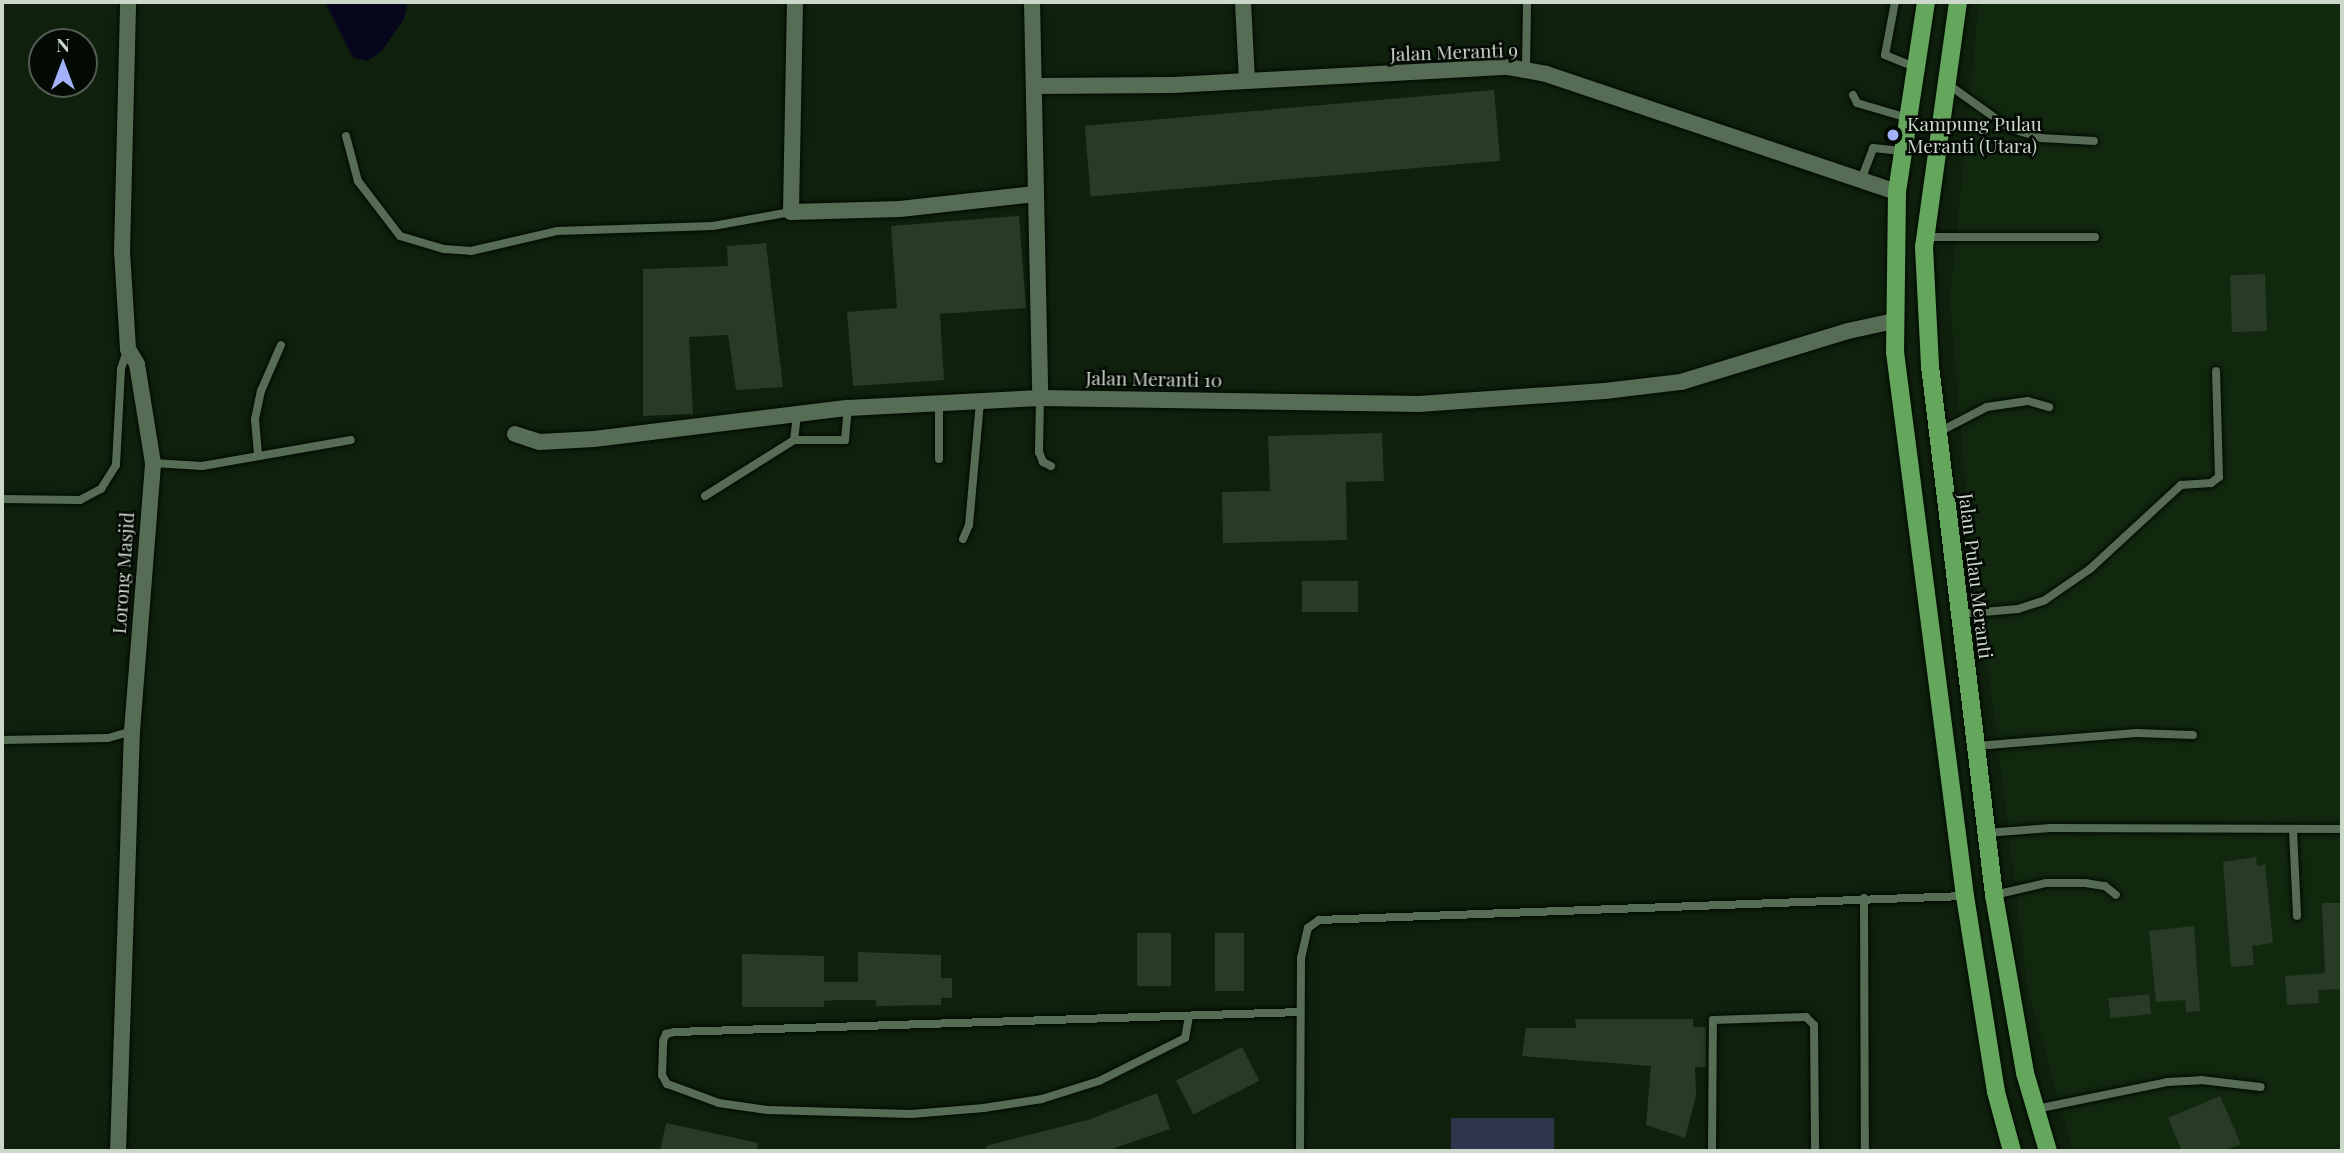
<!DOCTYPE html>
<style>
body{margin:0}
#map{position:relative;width:2344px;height:1153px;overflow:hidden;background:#0f210d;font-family:"Playfair Display",serif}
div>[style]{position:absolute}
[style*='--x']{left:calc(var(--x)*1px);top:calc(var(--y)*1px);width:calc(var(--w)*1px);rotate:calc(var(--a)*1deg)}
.built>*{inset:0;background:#11280f}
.green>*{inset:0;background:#30344d;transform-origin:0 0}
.water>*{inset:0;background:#06071c}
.building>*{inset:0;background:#273b25;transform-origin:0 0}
.roads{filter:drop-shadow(0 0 2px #000a00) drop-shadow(0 0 2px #000a00)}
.service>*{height:8px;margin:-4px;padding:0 4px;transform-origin:4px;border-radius:4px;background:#576c54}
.minor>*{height:16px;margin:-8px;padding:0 8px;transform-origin:8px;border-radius:8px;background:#576c54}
.primary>*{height:18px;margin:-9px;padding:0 9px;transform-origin:9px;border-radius:9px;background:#63a65c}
.dots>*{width:19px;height:19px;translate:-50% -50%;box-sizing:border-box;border:4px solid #030903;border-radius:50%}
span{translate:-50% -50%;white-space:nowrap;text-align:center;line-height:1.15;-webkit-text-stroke:5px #030903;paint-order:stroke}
.street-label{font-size:19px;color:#ccd8ca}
.poi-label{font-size:19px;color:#ccd8ca}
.left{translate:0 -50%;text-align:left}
.frame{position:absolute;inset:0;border:4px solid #ccd8ca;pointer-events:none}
.north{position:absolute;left:28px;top:28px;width:70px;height:70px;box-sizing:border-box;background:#030903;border:2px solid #535c53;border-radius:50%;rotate:0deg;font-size:19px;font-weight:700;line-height:28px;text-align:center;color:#ccd8ca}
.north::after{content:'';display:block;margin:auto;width:24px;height:32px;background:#a4b2fc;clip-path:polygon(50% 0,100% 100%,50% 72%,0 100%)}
</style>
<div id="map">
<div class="built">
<i style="clip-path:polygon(1979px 2px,2342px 2px,2342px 1151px,2073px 1151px,2028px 990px,1966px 490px,1950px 300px)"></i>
</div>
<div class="green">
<i style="left:1451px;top:1118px;width:103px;height:33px"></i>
</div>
<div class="water">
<i style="clip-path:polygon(325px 2px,408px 2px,404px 19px,381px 52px,367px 61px,353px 58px)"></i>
</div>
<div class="building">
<i style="left:1494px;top:90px;width:71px;height:411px;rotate:85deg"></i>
<i style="clip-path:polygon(1019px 216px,1026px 308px,940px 314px,944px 380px,853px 386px,847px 312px,897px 308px,891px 226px)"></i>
<i style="clip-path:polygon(766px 243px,783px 387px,736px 390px,728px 335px,689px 337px,693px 414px,643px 416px,643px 269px,728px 266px,727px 246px)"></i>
<i style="left:2265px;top:274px;width:57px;height:35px;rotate:88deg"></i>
<i style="clip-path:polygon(1382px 433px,1384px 481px,1346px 482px,1347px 540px,1223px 543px,1222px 492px,1270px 491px,1268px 436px)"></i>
<i style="left:1358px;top:581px;width:31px;height:56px;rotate:90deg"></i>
<i style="clip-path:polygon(2256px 857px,2257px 866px,2265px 864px,2273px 943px,2252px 946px,2254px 965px,2231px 967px,2223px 862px)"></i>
<i style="clip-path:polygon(2322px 903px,2342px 903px,2342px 989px,2318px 990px,2319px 1003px,2287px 1005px,2285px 976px,2325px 973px)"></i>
<i style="clip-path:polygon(2194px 926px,2200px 1011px,2186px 1012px,2185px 1000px,2156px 1002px,2149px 931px)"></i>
<i style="left:1137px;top:933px;width:34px;height:53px"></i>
<i style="left:1215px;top:933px;width:29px;height:58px"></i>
<i style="clip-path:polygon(858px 952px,941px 955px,941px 978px,952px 978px,952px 998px,941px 998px,941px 1005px,876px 1006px,876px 1000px,839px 1000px,824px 1001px,824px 1007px,742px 1007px,742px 954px,824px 956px,824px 982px,858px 982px)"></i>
<i style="left:2149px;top:994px;width:20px;height:41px;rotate:84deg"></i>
<i style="clip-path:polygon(1575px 1019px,1693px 1019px,1693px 1027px,1706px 1027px,1706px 1067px,1695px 1067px,1696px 1096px,1685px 1138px,1646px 1125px,1651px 1066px,1522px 1056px,1526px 1028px,1576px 1028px)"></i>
<i style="left:1242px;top:1047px;width:38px;height:74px;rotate:63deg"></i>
<i style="clip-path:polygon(1157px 1093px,1170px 1129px,1106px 1151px,986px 1151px,986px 1146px,1091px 1119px)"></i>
<i style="clip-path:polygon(2220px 1096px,2241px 1144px,2223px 1151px,2182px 1151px,2168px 1118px)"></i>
<i style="clip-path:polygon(666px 1123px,758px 1143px,757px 1151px,660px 1151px)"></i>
</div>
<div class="roads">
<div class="service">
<i style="--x:1895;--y:2;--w:54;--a:100.7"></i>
<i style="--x:1885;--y:55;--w:32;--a:22"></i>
<i style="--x:1526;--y:69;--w:67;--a:-89.1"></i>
<i style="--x:1949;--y:85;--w:74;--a:35.6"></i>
<i style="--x:2009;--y:128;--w:34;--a:17"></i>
<i style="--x:2041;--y:138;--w:53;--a:3.2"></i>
<i style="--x:1853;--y:95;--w:9;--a:63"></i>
<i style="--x:1857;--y:103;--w:53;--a:16.4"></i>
<i style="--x:346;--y:136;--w:47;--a:75.1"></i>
<i style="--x:358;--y:181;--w:69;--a:52.6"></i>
<i style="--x:400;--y:236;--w:46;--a:16.5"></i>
<i style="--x:444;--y:249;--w:27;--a:4"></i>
<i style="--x:471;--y:251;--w:88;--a:-13.1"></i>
<i style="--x:557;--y:231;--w:156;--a:-1.8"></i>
<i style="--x:713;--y:226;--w:79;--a:-10.2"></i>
<i style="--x:1861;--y:180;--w:34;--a:-69"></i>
<i style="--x:1873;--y:148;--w:31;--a:6"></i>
<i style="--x:1925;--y:237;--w:170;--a:0"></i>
<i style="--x:1040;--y:398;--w:54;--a:91.1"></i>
<i style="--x:1039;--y:452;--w:11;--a:68"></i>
<i style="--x:1043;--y:462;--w:9;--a:27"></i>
<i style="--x:1937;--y:433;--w:56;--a:-27.5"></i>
<i style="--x:1987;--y:407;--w:41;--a:-8.3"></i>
<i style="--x:2028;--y:401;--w:22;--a:16"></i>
<i style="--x:794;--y:440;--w:51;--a:0"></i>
<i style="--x:845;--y:440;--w:32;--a:-85"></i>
<i style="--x:258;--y:454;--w:35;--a:-95"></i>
<i style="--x:255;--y:419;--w:29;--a:-78"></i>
<i style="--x:261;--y:391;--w:50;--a:-66.5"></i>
<i style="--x:939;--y:459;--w:56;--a:-90"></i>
<i style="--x:153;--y:463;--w:49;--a:3.5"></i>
<i style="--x:202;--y:466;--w:151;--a:-9.9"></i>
<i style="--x:705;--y:496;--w:105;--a:-32.2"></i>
<i style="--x:794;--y:440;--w:26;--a:-83"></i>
<i style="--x:2;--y:499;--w:78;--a:0.7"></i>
<i style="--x:80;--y:500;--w:24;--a:-28"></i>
<i style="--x:101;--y:489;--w:28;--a:-58"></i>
<i style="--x:116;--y:465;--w:96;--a:-87"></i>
<i style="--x:121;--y:369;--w:20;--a:-72"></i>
<i style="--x:963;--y:539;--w:15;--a:-67"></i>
<i style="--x:969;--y:525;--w:124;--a:-84.9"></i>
<i style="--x:1960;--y:614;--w:58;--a:-4.9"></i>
<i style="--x:2018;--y:609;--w:28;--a:-18"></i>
<i style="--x:2045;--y:600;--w:55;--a:-34.6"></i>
<i style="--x:2090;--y:569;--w:124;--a:-42.7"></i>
<i style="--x:2181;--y:485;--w:30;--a:-4"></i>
<i style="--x:2211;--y:483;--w:10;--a:-37"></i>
<i style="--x:2219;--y:477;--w:106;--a:-91.6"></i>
<i style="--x:2;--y:740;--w:106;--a:-1.1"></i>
<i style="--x:108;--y:738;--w:25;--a:-16"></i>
<i style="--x:1976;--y:746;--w:161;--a:-4.6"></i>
<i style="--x:2136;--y:733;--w:57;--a:2"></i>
<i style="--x:2293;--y:830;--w:86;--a:87.3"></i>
<i style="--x:1986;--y:833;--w:65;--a:-4.4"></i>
<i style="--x:2051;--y:828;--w:291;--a:0.2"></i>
<i style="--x:1994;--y:895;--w:53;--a:-13"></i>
<i style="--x:2046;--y:883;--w:39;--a:0"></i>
<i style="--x:2085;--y:883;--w:20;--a:9"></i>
<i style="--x:2105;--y:886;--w:14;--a:39"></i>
<i style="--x:1864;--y:898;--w:253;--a:89.8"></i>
<i style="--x:1189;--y:1016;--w:22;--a:100"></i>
<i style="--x:1185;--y:1038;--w:96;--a:153.4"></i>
<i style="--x:1099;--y:1081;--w:60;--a:162.5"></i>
<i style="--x:1042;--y:1099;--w:59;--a:171.2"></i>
<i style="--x:984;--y:1108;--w:73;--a:175.3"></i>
<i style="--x:911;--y:1114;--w:144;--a:-178.4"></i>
<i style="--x:767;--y:1110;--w:49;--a:-171.7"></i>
<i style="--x:719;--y:1103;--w:55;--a:-159.9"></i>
<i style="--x:667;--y:1084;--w:10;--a:-119"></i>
<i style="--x:662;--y:1075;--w:34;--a:-88"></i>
<i style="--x:663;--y:1041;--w:8;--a:-67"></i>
<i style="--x:666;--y:1034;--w:9;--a:-13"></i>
<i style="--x:675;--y:1032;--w:625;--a:-1.83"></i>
<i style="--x:2036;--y:1109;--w:134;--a:-11.6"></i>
<i style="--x:2167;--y:1082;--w:34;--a:-3"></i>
<i style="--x:2201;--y:1080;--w:60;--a:6.7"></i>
<i style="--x:1300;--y:1151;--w:193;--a:-89.7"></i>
<i style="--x:1301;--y:958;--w:31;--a:-77"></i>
<i style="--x:1308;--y:928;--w:14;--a:-36"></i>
<i style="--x:1319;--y:920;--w:646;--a:-2.13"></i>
<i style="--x:1712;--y:1151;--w:131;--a:-89.6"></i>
<i style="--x:1713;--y:1020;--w:93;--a:-1.8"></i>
<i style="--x:1806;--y:1017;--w:11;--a:45"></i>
<i style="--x:1814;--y:1025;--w:126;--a:89.5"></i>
</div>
<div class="minor">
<i style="--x:795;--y:2;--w:210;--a:91.1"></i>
<i style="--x:791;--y:212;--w:109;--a:-1.6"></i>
<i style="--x:900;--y:209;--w:136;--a:-6.3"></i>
<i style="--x:1032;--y:2;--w:396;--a:88.8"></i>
<i style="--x:1243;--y:2;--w:79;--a:87.1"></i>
<i style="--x:1034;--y:86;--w:139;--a:-0.4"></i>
<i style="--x:1173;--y:85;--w:335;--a:-3.1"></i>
<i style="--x:1508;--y:67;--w:39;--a:10"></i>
<i style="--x:1546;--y:74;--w:370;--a:18.6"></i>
<i style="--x:515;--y:434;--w:26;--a:18"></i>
<i style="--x:540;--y:442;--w:54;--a:-3.2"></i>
<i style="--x:594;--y:439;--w:256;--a:-7"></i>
<i style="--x:848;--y:408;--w:192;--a:-3"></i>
<i style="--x:1040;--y:398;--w:379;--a:0.9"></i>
<i style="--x:1419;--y:404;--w:186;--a:-4"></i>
<i style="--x:1605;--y:391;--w:77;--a:-6.8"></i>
<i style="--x:1681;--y:382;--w:175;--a:-17"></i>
<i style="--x:1848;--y:331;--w:47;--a:-12.3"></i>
<i style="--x:118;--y:1151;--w:420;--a:-88.1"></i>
<i style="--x:132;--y:731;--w:269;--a:-85.5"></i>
<i style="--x:153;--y:463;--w:100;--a:-99.2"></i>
<i style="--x:137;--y:364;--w:17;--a:-121"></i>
<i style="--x:128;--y:349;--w:97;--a:-93.5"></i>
<i style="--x:122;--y:252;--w:250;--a:-88.6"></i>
</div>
<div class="primary">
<i style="--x:1926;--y:2;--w:192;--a:98.7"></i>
<i style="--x:1897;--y:192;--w:160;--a:90.7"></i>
<i style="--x:1895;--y:352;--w:548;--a:82.67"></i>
<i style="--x:1965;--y:896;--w:198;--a:81"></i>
<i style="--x:1996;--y:1092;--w:61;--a:74.8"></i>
<i style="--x:1958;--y:2;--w:247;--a:97.9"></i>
<i style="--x:1924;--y:247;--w:119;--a:87.1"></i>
<i style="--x:1930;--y:366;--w:533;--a:83.1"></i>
<i style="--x:1994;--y:895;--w:181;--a:80.1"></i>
<i style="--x:2025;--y:1073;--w:81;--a:73.6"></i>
</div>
</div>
<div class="dots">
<i style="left:1893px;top:135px;background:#a4b2fc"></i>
</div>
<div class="street-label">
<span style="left:1454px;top:52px;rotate:-2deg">Jalan Meranti 9</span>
<span style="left:1154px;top:379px;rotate:1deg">Jalan Meranti 10</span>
<span style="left:123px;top:573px;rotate:-86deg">Lorong Masjid</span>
<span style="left:1976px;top:576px;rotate:83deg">Jalan Pulau Meranti</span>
</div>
<div class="poi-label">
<span class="left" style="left:1907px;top:135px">Kampung Pulau<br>Meranti (Utara)</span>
</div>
<div class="frame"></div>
<div class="north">N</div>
</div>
